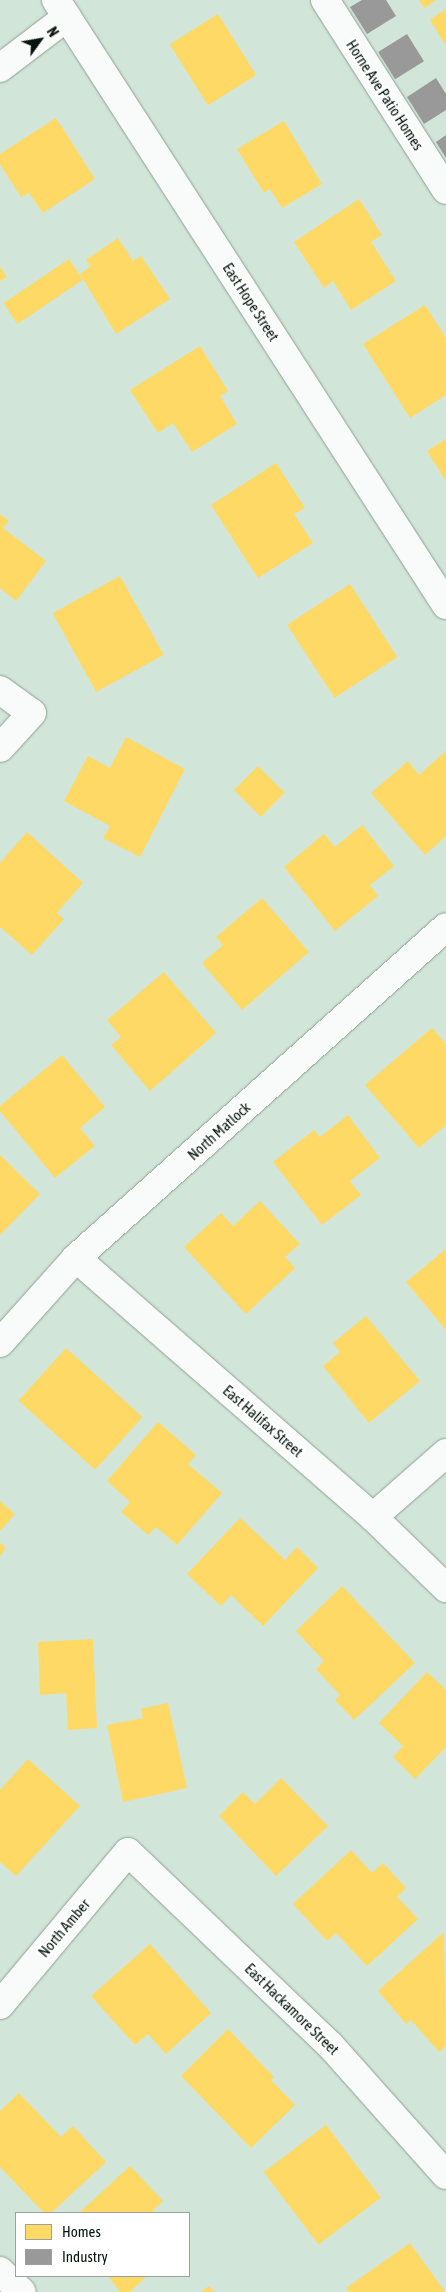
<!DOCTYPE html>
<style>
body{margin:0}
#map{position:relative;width:446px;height:2292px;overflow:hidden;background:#d1e6d9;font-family:"Asap Condensed",sans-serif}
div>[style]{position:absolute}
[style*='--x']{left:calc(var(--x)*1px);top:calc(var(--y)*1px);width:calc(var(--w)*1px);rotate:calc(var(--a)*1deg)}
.homes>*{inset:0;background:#ffd966;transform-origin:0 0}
.industry>*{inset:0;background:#999;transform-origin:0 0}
.roads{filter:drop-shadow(0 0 1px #90a096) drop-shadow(0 0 1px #90a096)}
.minor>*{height:28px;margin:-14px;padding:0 14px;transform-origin:14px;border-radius:14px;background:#f8fbf9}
span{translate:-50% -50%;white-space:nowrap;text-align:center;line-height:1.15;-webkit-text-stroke:5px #fff;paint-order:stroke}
.street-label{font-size:15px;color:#06150d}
.legend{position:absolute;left:15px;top:2212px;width:175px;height:65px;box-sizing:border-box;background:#fff;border:1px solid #9ba19e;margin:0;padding:6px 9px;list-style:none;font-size:15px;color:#06150d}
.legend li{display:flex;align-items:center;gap:10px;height:25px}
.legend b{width:25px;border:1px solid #9ba19e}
.north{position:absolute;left:15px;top:15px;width:50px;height:50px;-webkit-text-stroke:4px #fff;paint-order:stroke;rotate:58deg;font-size:14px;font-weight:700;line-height:20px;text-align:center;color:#06150d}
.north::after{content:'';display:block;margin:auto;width:18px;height:22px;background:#06150d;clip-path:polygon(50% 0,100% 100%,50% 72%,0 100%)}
</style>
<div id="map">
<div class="homes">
<i style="clip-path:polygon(419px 0,436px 0,424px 8px)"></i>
<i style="clip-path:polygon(446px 9px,446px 46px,430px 20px)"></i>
<i style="left:218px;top:14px;width:72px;height:57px;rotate:58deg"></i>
<i style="clip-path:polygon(56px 118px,95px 179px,43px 213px,29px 193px,21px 197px,0 164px,0 154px)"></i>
<i style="clip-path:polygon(284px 121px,322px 184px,282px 208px,270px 189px,264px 193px,237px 149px)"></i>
<i style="clip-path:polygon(359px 199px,382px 235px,371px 242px,396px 281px,351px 310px,333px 281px,324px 288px,294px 242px)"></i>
<i style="clip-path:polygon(118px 238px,133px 261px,141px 256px,170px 299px,116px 334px,80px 274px,91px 266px,86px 260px)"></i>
<i style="left:69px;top:259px;width:25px;height:79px;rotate:56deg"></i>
<i style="clip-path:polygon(0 267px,7px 277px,0 281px)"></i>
<i style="clip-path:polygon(425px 305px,446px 338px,446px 395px,410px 418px,363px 344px)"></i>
<i style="clip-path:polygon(200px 346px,228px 391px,220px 396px,237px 424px,192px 452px,173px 423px,158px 433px,130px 390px)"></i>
<i style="clip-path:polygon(446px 439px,446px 481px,427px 451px)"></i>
<i style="clip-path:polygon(276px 463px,305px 508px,294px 514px,313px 543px,258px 578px,211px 505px)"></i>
<i style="clip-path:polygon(0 514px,9px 521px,3px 528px,46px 561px,16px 601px,0 588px)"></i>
<i style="left:120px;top:576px;width:90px;height:77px;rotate:61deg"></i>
<i style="left:350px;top:584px;width:87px;height:75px;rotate:57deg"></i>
<i style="clip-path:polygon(126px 737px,185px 769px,140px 857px,103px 838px,110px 826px,64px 801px,88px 756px,110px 768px)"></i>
<i style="clip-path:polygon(446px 751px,446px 836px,425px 855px,371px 793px,408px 761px,419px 775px)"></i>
<i style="left:258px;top:766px;width:38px;height:34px;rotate:45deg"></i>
<i style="clip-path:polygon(362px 825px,394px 866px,370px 885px,378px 896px,335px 931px,284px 867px,324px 834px,335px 847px)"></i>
<i style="clip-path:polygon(27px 832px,83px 883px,57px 913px,64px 919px,32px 955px,0 927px,0 863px)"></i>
<i style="clip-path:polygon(262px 898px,309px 952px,242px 1010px,202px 963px,223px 945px,216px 937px)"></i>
<i style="clip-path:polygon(164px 972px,216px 1033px,150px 1091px,111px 1045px,121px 1037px,107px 1020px)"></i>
<i style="clip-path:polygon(432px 1028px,446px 1044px,446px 1125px,419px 1148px,365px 1085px)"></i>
<i style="clip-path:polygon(62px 1055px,105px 1107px,80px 1128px,95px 1146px,55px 1178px,0 1111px,0 1106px)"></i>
<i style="clip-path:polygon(348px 1115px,380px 1158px,350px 1181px,361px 1195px,322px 1225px,273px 1162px,314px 1130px,320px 1137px)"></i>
<i style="clip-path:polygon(0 1155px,40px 1194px,0 1235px)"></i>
<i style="clip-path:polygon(260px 1201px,300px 1244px,285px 1257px,295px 1268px,246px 1314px,184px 1247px,221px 1213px,233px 1226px)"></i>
<i style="clip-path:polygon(446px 1249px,446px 1330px,406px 1282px)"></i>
<i style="clip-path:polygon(366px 1316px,420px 1381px,369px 1423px,323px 1366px,340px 1352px,333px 1343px)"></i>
<i style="left:66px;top:1348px;width:103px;height:71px;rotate:42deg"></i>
<i style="clip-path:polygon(158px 1422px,196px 1455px,188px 1464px,222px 1493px,177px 1545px,156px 1527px,148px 1535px,121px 1512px,130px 1502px,107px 1481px)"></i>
<i style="clip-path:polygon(0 1501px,15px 1514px,0 1531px)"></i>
<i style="clip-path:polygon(240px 1518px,285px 1560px,297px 1547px,318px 1568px,263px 1626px,231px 1595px,221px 1606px,187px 1574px)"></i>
<i style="clip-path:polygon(0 1543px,6px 1548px,0 1556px)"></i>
<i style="clip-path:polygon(342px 1586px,415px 1663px,354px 1720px,335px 1700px,340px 1695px,316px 1669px,324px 1661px,296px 1631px)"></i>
<i style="clip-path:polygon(93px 1639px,97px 1728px,68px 1730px,66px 1693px,40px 1695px,38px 1642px)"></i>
<i style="clip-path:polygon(427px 1672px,446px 1690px,446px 1747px,415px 1779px,393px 1757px,403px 1746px,379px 1723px)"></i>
<i style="clip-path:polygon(168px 1703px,187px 1788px,123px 1802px,107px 1725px,143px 1718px,141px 1709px)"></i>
<i style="clip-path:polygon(28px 1759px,80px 1806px,16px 1876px,0 1862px,0 1790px)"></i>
<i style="clip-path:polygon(281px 1778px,328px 1826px,276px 1876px,219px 1816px,243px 1792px,255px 1804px)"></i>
<i style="clip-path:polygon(351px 1850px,372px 1873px,383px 1863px,406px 1888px,397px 1897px,418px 1919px,367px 1966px,336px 1933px,327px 1941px,293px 1904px)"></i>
<i style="clip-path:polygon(444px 1932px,446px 2046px,439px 2052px,411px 2020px,406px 2024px,378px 1991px)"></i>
<i style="clip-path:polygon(150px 1944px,211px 2013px,166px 2054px,148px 2034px,135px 2045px,91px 1996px)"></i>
<i style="clip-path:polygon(228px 2029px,274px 2077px,271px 2080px,295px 2105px,251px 2148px,181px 2076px)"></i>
<i style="clip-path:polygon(19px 2093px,61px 2137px,73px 2126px,106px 2162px,51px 2213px,44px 2213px,0 2167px,0 2111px)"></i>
<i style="left:326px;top:2125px;width:91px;height:78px;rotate:53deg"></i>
<i style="clip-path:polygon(130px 2166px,163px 2201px,153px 2210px,156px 2213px,79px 2213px)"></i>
<i style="clip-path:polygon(410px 2243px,445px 2292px,349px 2292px,346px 2288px)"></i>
<i style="clip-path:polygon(108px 2276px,147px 2276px,130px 2292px,120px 2292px)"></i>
<i style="clip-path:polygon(209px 2286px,214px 2292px,201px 2292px)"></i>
</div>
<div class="industry">
<i style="clip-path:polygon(362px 0,386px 0,396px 16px,367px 34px,350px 7px)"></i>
<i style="left:407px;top:34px;width:32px;height:34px;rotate:58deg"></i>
<i style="clip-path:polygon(436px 78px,446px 94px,446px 110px,424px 124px,407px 97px)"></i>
<i style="clip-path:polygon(446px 135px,446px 158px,436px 142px)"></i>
</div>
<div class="roads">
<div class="minor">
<i style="--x:56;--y:0;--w:720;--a:57.19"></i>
<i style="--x:325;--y:0;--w:225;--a:57.5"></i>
<i style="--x:0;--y:68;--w:84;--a:-37.3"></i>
<i style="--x:0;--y:690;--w:39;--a:36"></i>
<i style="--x:32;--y:713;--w:47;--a:132.4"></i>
<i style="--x:76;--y:1258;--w:394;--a:41.1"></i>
<i style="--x:373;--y:1517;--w:102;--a:44.2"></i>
<i style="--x:0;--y:1343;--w:114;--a:-48.2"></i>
<i style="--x:76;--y:1258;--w:496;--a:-41.8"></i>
<i style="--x:373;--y:1517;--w:97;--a:-41.2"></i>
<i style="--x:0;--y:2005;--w:199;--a:-50.1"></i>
<i style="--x:128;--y:1852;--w:279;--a:43.7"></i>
<i style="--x:330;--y:2045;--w:174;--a:48.3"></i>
<i style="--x:0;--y:2271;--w:30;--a:44"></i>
</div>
</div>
<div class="street-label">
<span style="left:385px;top:95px;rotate:57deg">Horne Ave Patio Homes</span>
<span style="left:251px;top:302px;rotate:57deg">East Hope Street</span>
<span style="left:219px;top:1131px;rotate:-42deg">North Matlock</span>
<span style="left:263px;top:1421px;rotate:41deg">East Halifax Street</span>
<span style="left:64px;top:1928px;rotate:-50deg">North Amber</span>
<span style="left:292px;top:2009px;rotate:44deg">East Hackamore Street</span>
</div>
<ul class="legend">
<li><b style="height:14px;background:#ffd966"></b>Homes</li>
<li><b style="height:14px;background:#999"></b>Industry</li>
</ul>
<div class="north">N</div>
</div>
